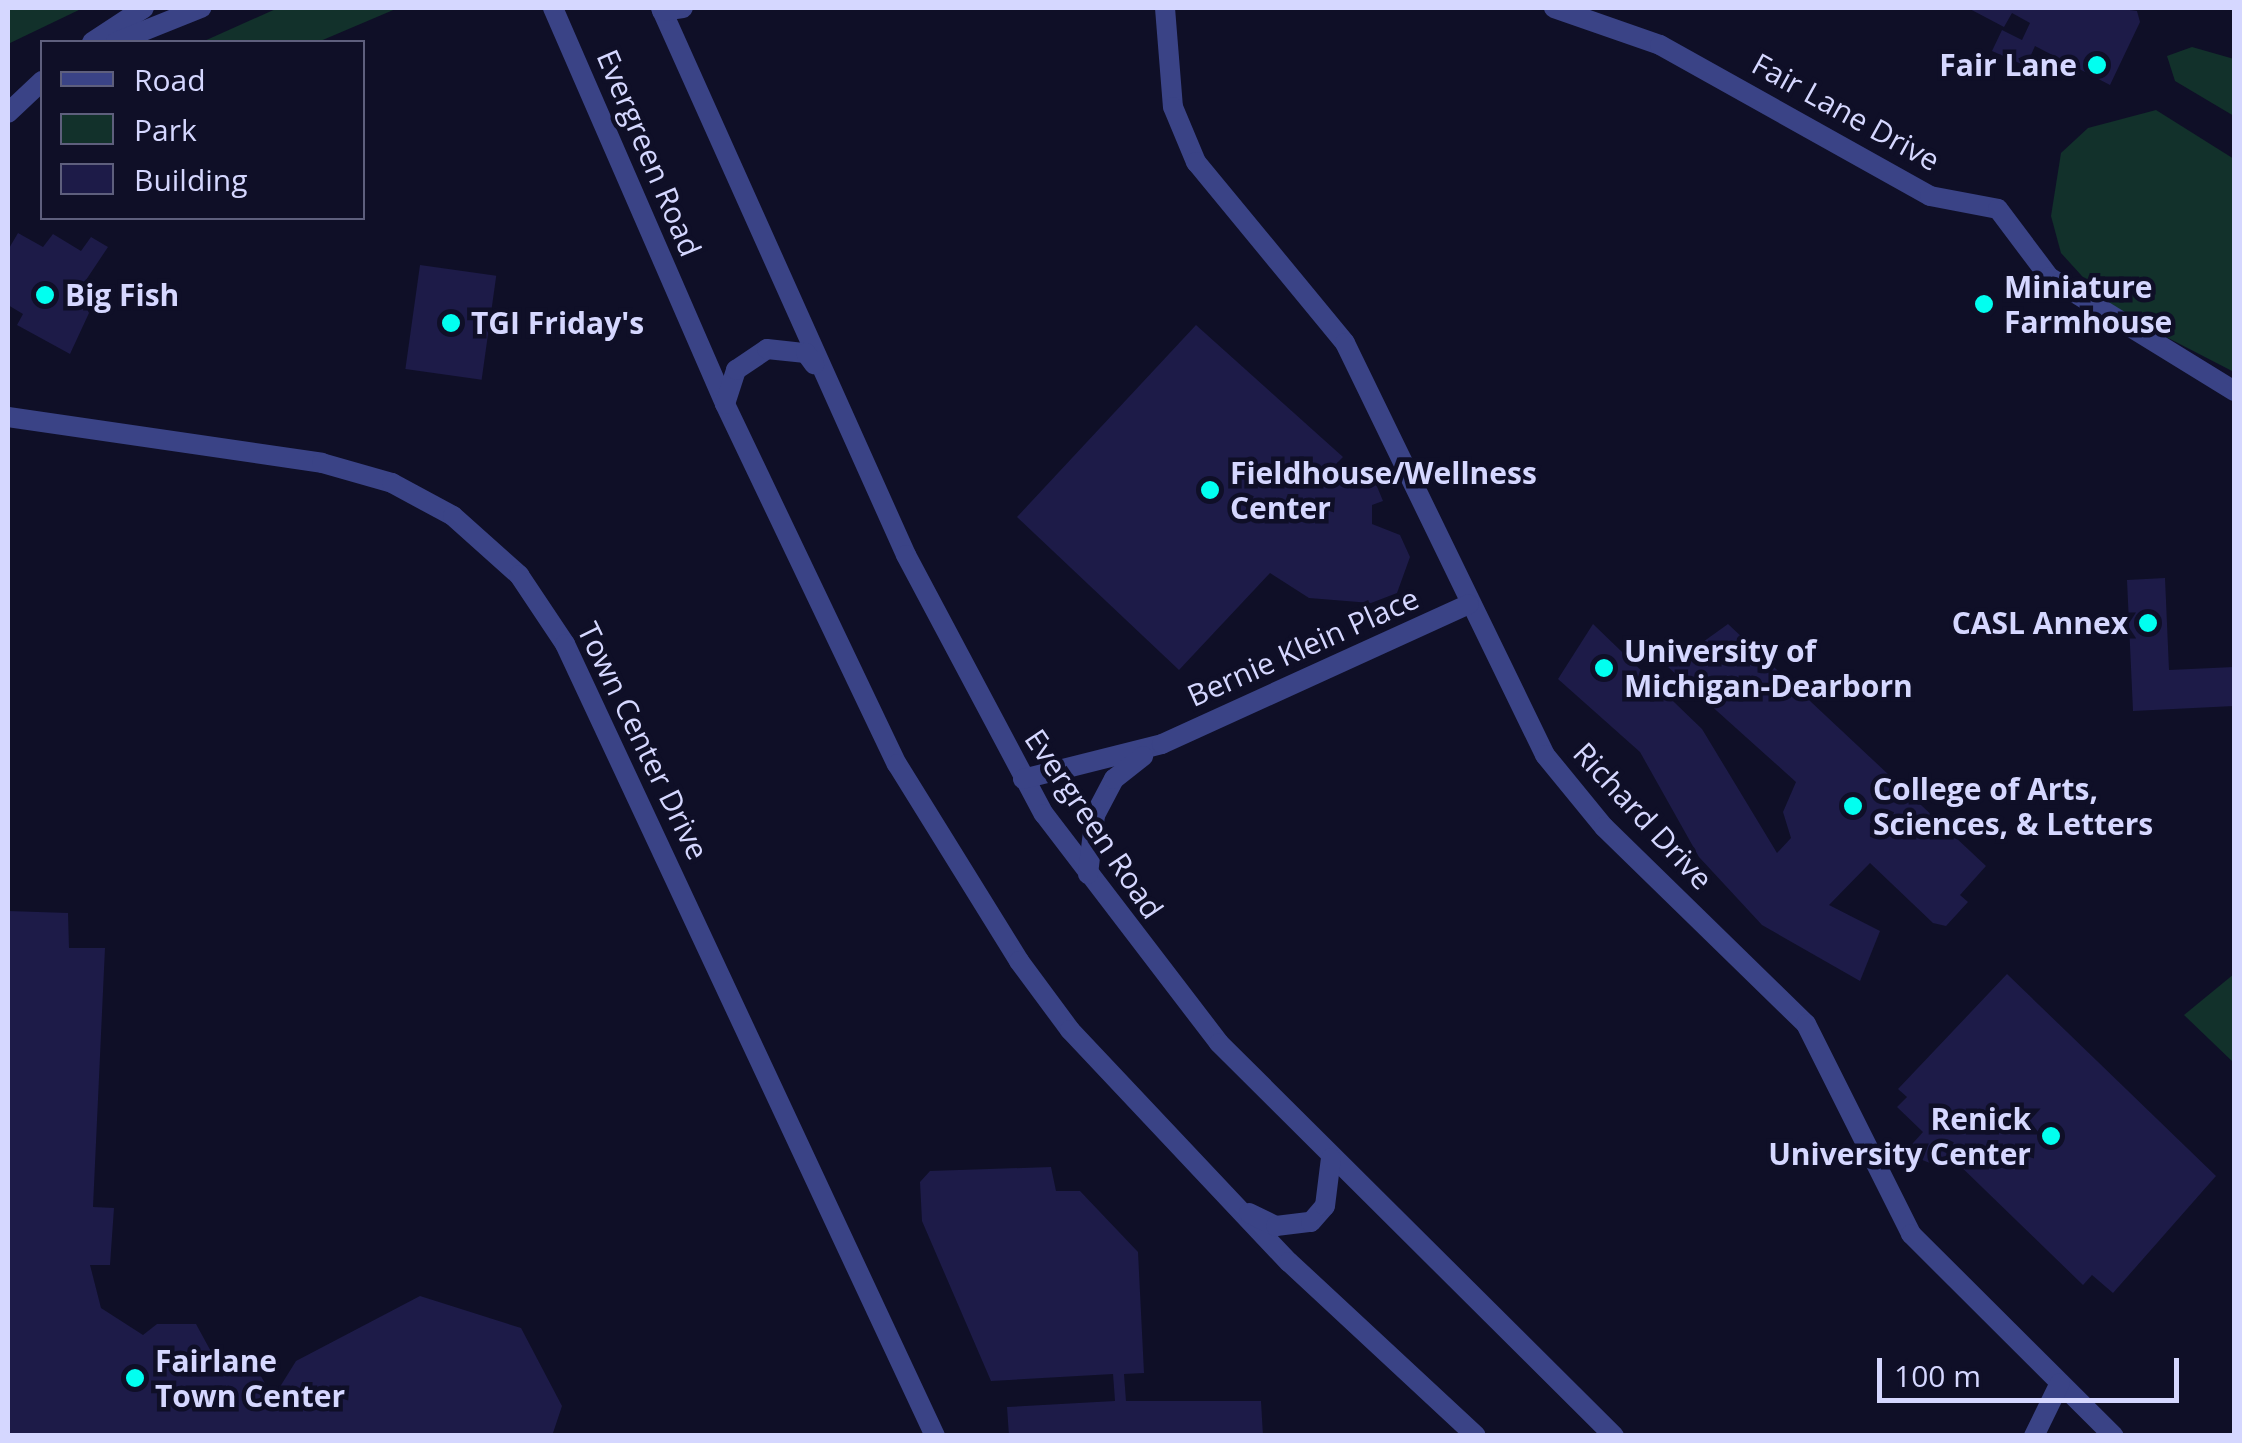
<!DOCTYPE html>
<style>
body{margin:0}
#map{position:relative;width:2242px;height:1443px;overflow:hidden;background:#0f0f27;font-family:"Open Sans",sans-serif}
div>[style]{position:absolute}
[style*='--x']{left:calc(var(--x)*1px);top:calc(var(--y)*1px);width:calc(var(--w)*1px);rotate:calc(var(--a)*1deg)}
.green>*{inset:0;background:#12312b}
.building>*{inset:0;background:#1d1b48;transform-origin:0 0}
.minor>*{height:20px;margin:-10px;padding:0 10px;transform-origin:10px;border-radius:10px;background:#3a4386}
.dots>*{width:28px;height:28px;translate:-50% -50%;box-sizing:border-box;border:5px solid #0f0f27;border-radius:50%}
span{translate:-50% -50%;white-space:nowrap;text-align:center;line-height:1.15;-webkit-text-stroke:9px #0f0f27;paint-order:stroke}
.poi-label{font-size:30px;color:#d5d7ff;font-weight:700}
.right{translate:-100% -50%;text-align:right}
.left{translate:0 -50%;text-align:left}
.street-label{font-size:30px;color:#d5d7ff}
.frame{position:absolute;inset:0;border:10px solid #d5d7ff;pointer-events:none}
.legend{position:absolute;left:40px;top:40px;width:325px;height:180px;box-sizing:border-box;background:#0f0f27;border:2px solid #5e5f7d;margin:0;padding:12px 18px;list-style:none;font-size:30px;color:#d5d7ff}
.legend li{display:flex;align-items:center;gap:20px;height:50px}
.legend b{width:50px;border:2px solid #5e5f7d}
.scale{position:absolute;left:1877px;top:1358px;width:302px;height:45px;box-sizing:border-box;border:5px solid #d5d7ff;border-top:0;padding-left:12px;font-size:30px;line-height:35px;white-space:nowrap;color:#d5d7ff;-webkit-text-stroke:8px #0f0f27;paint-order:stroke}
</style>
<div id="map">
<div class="green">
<i style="clip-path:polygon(8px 8px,83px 8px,8px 44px)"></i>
<i style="clip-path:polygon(278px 8px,398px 8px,318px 42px,202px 42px)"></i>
<i style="clip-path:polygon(2192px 47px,2234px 59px,2234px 116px,2175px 81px,2167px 56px)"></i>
<i style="clip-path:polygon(2156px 110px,2234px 159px,2234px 372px,2112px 309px,2061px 253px,2051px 216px,2061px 153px,2088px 128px)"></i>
<i style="clip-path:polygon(2234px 974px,2234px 1063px,2184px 1015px)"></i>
</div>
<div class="building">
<i style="clip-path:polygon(1968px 8px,2115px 8px,2137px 11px,2140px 22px,2110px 85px,2035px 46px,2026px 66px,1992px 51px,2002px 30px,2022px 40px,2030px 23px,2012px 13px,2004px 27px)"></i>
<i style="clip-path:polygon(18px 233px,43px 247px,53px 234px,81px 251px,91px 237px,108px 247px,78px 292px,89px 313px,70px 354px,17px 325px,23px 314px,8px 305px,8px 250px)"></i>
<i style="left:420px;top:265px;width:77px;height:105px;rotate:8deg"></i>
<i style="left:1990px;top:295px;width:11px;height:19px;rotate:63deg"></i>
<i style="clip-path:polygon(1196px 325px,1343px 457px,1330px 470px,1338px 480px,1369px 467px,1383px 501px,1372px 505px,1372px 524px,1400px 535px,1410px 557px,1397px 593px,1371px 603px,1309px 598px,1270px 573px,1179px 670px,1017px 517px)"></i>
<i style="clip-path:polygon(2165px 578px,2169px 670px,2234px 667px,2234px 706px,2133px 711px,2127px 580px)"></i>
<i style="clip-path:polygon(1593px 624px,1702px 729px,1777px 853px,1791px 838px,1783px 812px,1796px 782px,1668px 667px,1728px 624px,1986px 866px,1960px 895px,1968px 902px,1946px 926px,1933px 923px,1870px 863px,1829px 905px,1880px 931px,1860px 981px,1762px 925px,1699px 857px,1640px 752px,1558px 679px)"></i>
<i style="clip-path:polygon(8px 911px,68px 913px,69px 948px,105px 948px,93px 1207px,114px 1208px,110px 1265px,90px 1265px,101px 1308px,143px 1335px,157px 1324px,196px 1324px,214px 1357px,251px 1358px,273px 1398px,296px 1361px,420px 1296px,521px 1328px,562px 1406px,552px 1436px,8px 1436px)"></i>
<i style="clip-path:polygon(2007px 974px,2216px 1176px,2113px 1293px,2092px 1275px,2083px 1285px,1952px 1158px,1943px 1168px,1904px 1153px,1923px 1132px,1897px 1107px,1907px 1097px,1898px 1089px)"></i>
<i style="clip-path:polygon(1051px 1167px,1056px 1191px,1080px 1191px,1138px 1252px,1144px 1373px,1124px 1374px,1126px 1401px,1261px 1401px,1263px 1436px,1009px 1436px,1007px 1407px,1115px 1401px,1113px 1374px,991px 1381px,922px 1221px,920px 1182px,930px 1171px)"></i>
</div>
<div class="minor">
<i style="--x:553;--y:8;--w:432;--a:66.5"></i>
<i style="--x:725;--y:404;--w:399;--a:64.5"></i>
<i style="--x:897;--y:764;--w:232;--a:58.2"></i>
<i style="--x:1019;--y:961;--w:86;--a:53.5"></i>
<i style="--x:1070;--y:1030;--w:319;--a:46.7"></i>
<i style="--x:1289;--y:1262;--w:255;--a:42.9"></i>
<i style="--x:661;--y:8;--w:599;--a:65.87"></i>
<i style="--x:906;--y:555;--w:293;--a:62"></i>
<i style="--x:1044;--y:814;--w:288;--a:52.6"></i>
<i style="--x:1219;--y:1043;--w:557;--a:44.85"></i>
<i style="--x:1165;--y:8;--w:99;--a:85.4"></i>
<i style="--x:1173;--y:107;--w:60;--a:67.3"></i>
<i style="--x:1196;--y:162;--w:234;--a:50.5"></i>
<i style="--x:1345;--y:343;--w:458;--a:64.1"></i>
<i style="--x:1545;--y:755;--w:93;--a:50.7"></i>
<i style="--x:1604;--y:827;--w:282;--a:44.3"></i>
<i style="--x:1806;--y:1024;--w:235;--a:63.4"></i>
<i style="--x:1911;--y:1234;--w:286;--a:44.9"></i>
<i style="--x:1554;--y:8;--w:112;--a:19.2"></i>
<i style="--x:1660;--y:45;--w:309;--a:29.2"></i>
<i style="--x:1930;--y:196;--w:69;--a:10.8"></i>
<i style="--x:1998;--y:209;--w:85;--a:53.1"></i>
<i style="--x:2049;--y:277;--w:217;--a:31.6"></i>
<i style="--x:662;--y:11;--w:21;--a:-8"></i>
<i style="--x:92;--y:42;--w:62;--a:-33.2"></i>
<i style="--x:116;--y:42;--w:92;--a:-21.8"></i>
<i style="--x:8;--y:113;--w:47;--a:-43.3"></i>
<i style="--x:725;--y:404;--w:36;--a:-72"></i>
<i style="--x:736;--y:370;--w:37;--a:-34"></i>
<i style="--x:767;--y:349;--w:39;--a:6"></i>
<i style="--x:806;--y:353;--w:14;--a:54"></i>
<i style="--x:8;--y:417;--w:317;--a:8.3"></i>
<i style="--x:322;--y:463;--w:73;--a:15.9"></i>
<i style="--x:392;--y:483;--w:69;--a:28.4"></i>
<i style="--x:453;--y:516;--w:89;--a:41.8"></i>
<i style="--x:519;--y:575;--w:83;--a:56.3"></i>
<i style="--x:565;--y:644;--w:874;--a:64.96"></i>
<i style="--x:1023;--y:779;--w:143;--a:-14.1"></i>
<i style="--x:1162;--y:744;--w:337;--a:-24.5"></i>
<i style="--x:1088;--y:874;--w:59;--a:-83.2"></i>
<i style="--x:1095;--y:815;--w:41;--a:-62.2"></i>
<i style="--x:1114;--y:779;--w:37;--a:-38"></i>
<i style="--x:1249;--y:1213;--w:30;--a:26"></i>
<i style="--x:1276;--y:1226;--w:35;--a:-7"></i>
<i style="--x:1311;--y:1222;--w:21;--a:-49"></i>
<i style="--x:1325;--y:1206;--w:48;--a:-82.9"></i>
<i style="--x:2034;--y:1436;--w:59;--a:-63.9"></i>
</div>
<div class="dots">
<i style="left:2097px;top:65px;background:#01fff0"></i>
<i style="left:45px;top:295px;background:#01fff0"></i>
<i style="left:1984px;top:304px;background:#01fff0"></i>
<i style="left:451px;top:323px;background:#01fff0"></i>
<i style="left:1210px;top:490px;background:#01fff0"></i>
<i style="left:2148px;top:623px;background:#01fff0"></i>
<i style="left:1604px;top:668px;background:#01fff0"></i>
<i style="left:1853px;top:806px;background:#01fff0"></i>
<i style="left:2051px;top:1136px;background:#01fff0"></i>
<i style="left:135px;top:1378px;background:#01fff0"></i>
</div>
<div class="poi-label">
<span class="right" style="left:2077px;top:65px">Fair Lane</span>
<span class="left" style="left:2004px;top:304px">Miniature<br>Farmhouse</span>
<span class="left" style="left:65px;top:295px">Big Fish</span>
<span class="left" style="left:471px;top:323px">TGI Friday's</span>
<span class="left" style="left:1230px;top:490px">Fieldhouse/Wellness<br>Center</span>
<span class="right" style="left:2128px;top:623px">CASL Annex</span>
<span class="left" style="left:1624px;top:668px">University of<br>Michigan-Dearborn</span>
<span class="left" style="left:1873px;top:806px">College of Arts,<br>Sciences, &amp; Letters</span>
<span class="right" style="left:2031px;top:1136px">Renick<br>University Center</span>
<span class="left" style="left:155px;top:1378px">Fairlane<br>Town Center</span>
</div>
<div class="street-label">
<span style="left:1846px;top:112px;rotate:29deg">Fair Lane Drive</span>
<span style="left:649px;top:153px;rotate:67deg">Evergreen Road</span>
<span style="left:1303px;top:647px;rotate:-24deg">Bernie Klein Place</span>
<span style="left:643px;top:741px;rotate:64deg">Town Center Drive</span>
<span style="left:1643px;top:816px;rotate:47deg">Richard Drive</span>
<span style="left:1094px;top:824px;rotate:56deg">Evergreen Road</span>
</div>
<div class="frame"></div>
<ul class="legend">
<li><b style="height:12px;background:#3a4386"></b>Road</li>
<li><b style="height:28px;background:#12312b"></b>Park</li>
<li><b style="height:28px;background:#1d1b48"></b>Building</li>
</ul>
<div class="scale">100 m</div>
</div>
